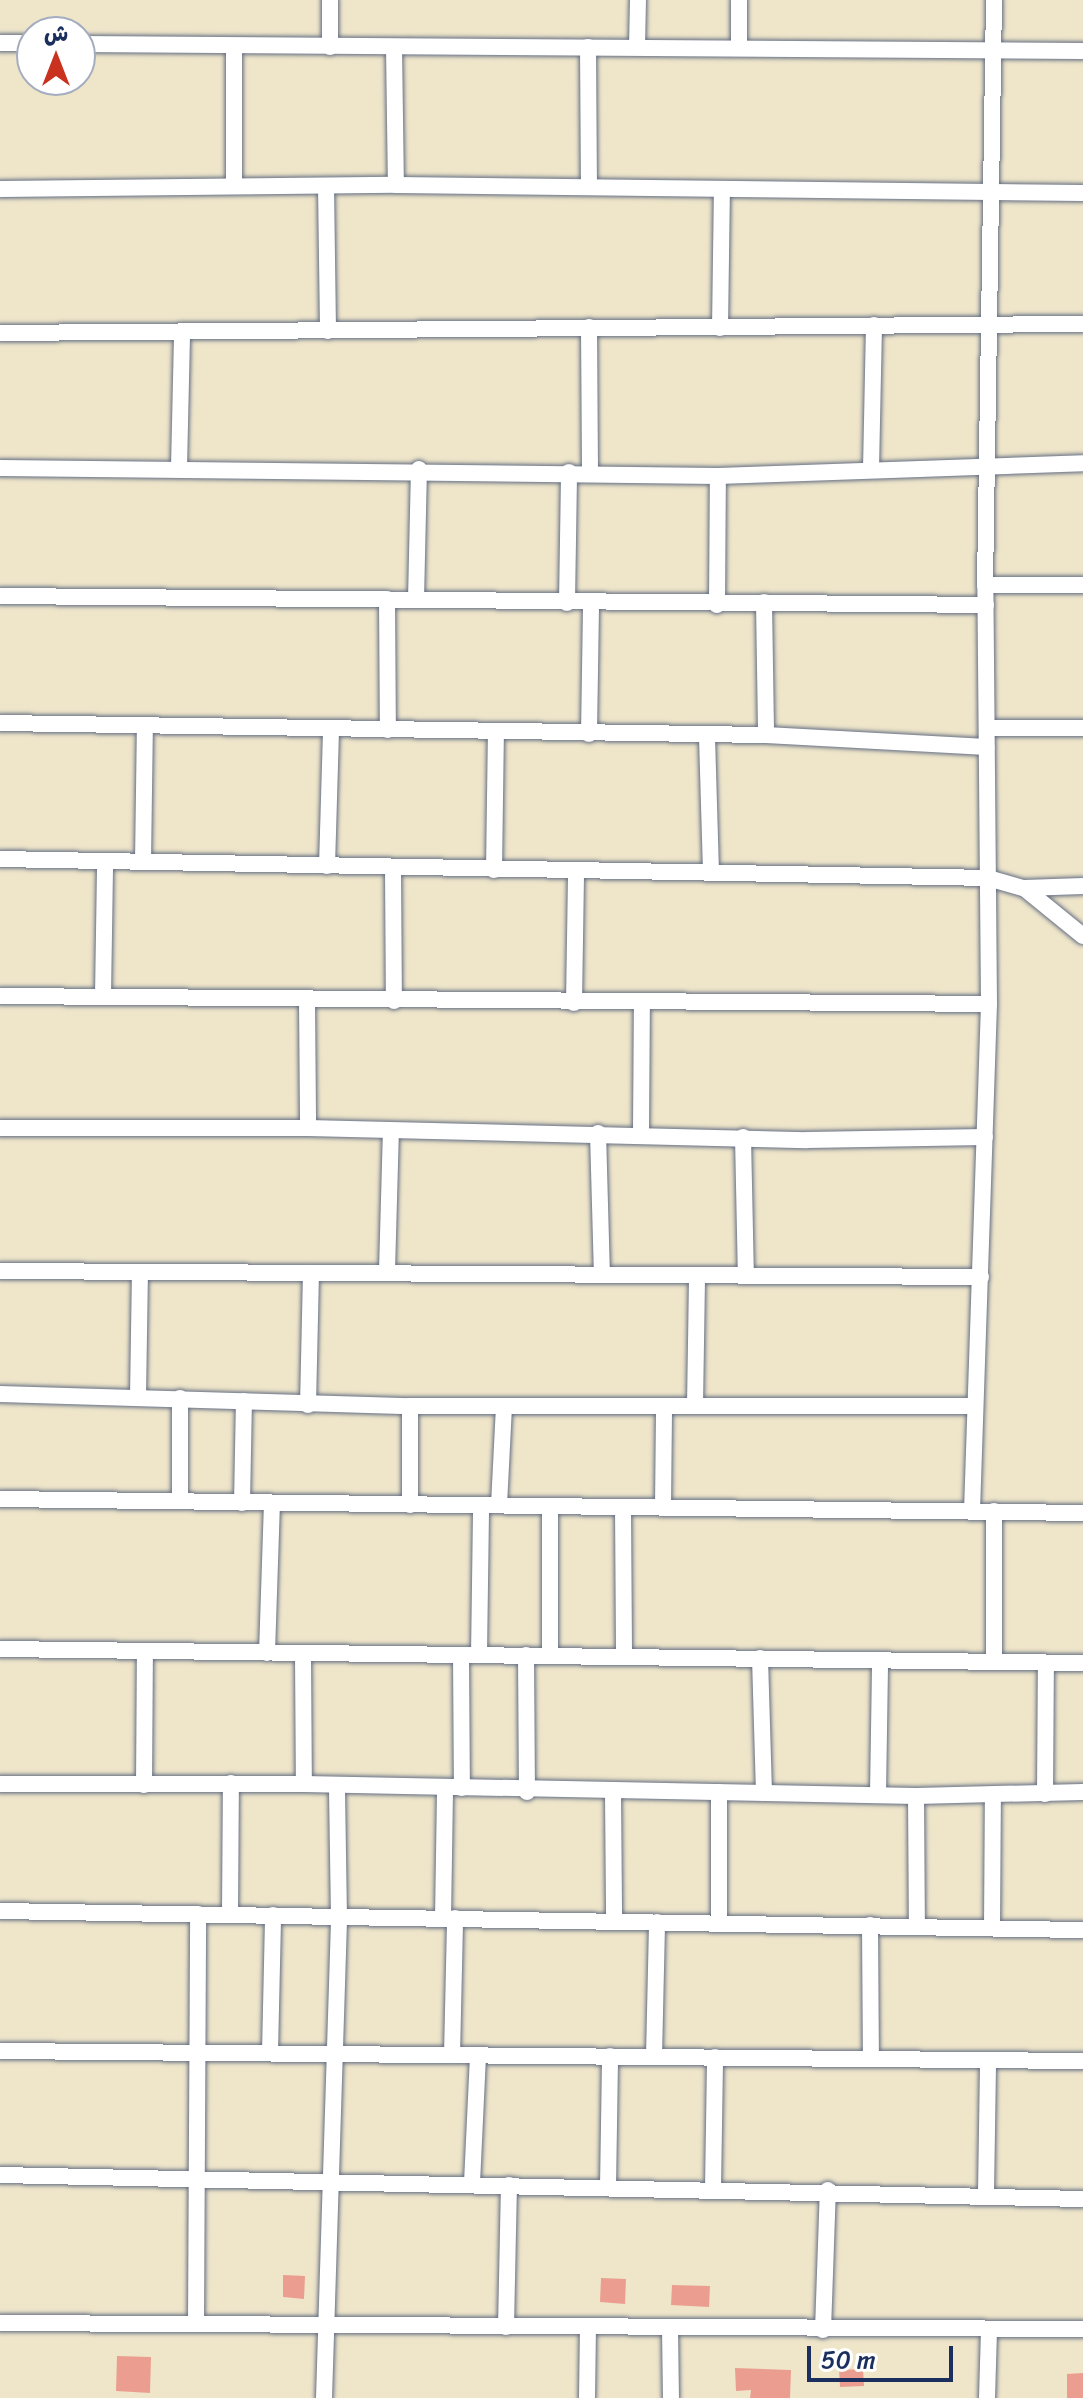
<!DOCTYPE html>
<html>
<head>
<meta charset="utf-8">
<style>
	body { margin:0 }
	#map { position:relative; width:1083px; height:2398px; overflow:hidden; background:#efe6ca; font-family:Sriracha,"Playpen Sans Arabic",sans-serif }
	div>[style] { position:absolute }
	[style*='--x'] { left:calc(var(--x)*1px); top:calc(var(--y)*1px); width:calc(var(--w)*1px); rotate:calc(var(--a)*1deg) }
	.building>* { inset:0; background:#eb9e90 }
	.roads { filter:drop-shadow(0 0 2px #656f84) drop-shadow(0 0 2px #656f84) }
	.street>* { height:16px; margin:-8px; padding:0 8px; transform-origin:8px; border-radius:8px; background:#fff }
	span { translate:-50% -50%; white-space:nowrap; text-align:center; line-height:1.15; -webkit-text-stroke:6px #fff; paint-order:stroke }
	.north { position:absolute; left:16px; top:16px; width:80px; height:80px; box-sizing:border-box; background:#fff; border:2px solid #a4acbf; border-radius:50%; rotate:0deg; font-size:22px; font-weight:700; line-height:32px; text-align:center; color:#1b2f5e }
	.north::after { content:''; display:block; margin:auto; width:28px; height:36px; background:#c8321e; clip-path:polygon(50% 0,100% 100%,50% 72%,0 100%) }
	.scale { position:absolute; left:807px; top:2346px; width:146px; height:36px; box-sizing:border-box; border:4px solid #1b2f5e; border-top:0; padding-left:10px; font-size:24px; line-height:28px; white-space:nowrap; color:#1b2f5e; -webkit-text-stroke:6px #fff; paint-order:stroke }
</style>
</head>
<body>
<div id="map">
	<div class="building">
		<div style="clip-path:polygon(283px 2275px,305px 2276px,304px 2299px,283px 2297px)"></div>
		<div style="clip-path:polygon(601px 2278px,626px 2279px,625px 2304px,600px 2302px)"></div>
		<div style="clip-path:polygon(672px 2285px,710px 2286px,709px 2307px,671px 2305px)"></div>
		<div style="clip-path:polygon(117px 2356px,151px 2357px,150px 2393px,116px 2391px)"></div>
		<div style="clip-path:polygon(735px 2368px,791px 2370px,790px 2398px,750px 2398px,751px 2390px,736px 2391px)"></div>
		<div style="clip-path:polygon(863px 2369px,864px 2386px,840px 2387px,839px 2370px)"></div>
		<div style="clip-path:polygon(1083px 2373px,1083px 2398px,1067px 2398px,1067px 2374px)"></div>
	</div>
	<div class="roads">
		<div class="street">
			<div style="--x:739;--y:0;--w:48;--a:90"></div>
			<div style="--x:0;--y:43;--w:32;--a:0"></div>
			<div style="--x:80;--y:44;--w:1003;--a:0.4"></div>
			<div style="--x:234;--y:46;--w:140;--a:90"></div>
			<div style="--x:330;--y:47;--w:47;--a:-90"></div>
			<div style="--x:394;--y:47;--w:138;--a:89.2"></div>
			<div style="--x:588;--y:47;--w:140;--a:89.6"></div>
			<div style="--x:637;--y:47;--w:47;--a:-88.8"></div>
			<div style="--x:326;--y:186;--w:145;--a:89.2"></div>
			<div style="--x:0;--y:189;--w:396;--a:-0.6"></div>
			<div style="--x:396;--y:185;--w:687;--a:0.67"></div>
			<div style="--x:589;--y:327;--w:145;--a:89.6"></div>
			<div style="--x:720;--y:328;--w:137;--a:-89.2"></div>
			<div style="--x:0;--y:333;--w:1083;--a:-0.48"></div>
			<div style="--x:0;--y:468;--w:718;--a:0.64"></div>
			<div style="--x:718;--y:476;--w:365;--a:-2"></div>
			<div style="--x:179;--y:468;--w:136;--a:-88.7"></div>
			<div style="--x:871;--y:469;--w:144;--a:-88.8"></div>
			<div style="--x:985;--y:585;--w:98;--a:0"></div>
			<div style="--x:0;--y:596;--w:986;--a:0.52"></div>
			<div style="--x:387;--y:599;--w:131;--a:89.6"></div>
			<div style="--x:416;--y:600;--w:131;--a:-88.7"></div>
			<div style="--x:764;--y:602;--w:133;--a:89.1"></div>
			<div style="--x:567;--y:603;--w:131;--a:-89.1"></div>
			<div style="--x:717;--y:605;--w:129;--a:-89.6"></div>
			<div style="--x:0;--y:723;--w:766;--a:0.9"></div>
			<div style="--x:766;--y:735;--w:221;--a:3.1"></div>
			<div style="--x:987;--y:728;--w:96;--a:0"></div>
			<div style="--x:589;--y:734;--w:129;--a:-89.1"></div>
			<div style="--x:707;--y:737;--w:136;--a:88.3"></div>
			<div style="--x:0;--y:859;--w:988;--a:1.1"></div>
			<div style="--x:988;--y:878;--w:37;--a:16"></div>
			<div style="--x:1024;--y:888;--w:59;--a:-1.9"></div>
			<div style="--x:143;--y:862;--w:135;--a:-89.2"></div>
			<div style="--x:327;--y:866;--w:136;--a:-88.3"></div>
			<div style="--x:393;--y:869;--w:132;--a:89.6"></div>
			<div style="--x:494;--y:870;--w:137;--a:-89.2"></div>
			<div style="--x:1024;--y:888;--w:76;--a:39.1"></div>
			<div style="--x:0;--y:996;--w:989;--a:0.46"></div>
			<div style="--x:103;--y:996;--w:133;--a:-89.1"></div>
			<div style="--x:307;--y:1001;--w:127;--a:89.5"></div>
			<div style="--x:574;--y:1003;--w:130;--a:-89.1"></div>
			<div style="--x:0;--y:1128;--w:308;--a:0"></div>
			<div style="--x:308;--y:1128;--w:499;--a:1.4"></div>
			<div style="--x:807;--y:1140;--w:178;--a:-1"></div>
			<div style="--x:598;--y:1133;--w:140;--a:88.4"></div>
			<div style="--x:641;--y:1133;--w:128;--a:-89.6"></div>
			<div style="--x:743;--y:1137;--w:139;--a:88.8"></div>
			<div style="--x:0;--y:1271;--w:981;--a:0.35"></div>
			<div style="--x:387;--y:1271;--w:140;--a:-88.4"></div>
			<div style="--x:0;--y:1394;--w:410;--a:1.7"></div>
			<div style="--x:410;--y:1406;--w:564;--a:0"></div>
			<div style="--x:138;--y:1397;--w:125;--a:-89.1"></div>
			<div style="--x:180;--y:1398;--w:103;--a:90"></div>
			<div style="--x:308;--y:1405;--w:132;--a:-88.7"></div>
			<div style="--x:410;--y:1406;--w:99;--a:90"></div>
			<div style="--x:695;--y:1406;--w:131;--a:-89.1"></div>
			<div style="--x:0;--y:1499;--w:1083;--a:0.74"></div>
			<div style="--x:242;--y:1503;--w:102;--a:-88.9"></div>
			<div style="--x:499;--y:1505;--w:99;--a:-87.1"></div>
			<div style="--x:550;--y:1506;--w:149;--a:90"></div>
			<div style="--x:623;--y:1507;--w:149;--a:89.6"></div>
			<div style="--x:663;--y:1507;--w:101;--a:-89.4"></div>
			<div style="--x:972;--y:1511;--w:507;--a:-88.08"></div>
			<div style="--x:989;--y:1004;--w:419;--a:-90.5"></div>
			<div style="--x:985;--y:585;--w:585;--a:-89.12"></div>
			<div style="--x:994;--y:1511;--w:151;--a:90"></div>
			<div style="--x:0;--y:1649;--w:1083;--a:0.74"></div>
			<div style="--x:267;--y:1653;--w:149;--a:-88.1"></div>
			<div style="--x:303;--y:1655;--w:129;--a:89.6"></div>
			<div style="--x:461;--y:1655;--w:133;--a:89.6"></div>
			<div style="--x:479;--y:1655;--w:150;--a:-89.2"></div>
			<div style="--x:526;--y:1655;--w:137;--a:89.6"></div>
			<div style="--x:760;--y:1658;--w:135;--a:88.3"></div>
			<div style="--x:0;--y:1784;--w:304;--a:0"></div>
			<div style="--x:304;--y:1784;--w:612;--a:1.12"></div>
			<div style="--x:916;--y:1796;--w:167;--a:-1.4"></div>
			<div style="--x:144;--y:1785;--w:134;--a:-89.6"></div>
			<div style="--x:719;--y:1792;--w:129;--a:90"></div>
			<div style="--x:613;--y:1793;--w:127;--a:89.5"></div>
			<div style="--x:878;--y:1794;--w:133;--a:-89.1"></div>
			<div style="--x:1045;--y:1794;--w:131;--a:-89.6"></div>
			<div style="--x:916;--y:1796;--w:130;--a:89.6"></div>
			<div style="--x:0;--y:1911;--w:1083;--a:1.01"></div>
			<div style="--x:230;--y:1915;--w:132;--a:-89.6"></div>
			<div style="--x:443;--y:1919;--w:132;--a:-89.1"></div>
			<div style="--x:870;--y:1925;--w:134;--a:89.6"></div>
			<div style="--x:992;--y:1926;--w:131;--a:-89.6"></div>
			<div style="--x:0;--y:2051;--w:1083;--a:0.53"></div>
			<div style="--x:270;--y:2052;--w:137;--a:-88.7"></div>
			<div style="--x:452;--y:2055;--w:137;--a:-88.7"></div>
			<div style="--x:654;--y:2057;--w:135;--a:-88.7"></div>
			<div style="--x:0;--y:2175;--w:1083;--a:1.27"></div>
			<div style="--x:472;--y:2183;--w:128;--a:-87.3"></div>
			<div style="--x:608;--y:2188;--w:132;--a:-89.1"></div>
			<div style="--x:713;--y:2189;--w:132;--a:-89.1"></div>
			<div style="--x:986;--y:2193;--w:130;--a:-89.1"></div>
			<div style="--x:196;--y:2322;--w:408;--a:-89.7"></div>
			<div style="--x:0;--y:2323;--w:1083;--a:0.32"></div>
			<div style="--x:506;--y:2327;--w:142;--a:-88.8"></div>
			<div style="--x:670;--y:2328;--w:70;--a:89.2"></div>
			<div style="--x:823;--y:2330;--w:140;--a:-88"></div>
			<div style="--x:324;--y:2398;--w:481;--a:-88.2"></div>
			<div style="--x:339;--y:1917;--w:131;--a:-90.9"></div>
			<div style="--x:587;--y:2398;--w:70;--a:-89.2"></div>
			<div style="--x:987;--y:2398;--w:69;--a:-88.3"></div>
		</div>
	</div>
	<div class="north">ش</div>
	<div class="scale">50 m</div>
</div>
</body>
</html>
